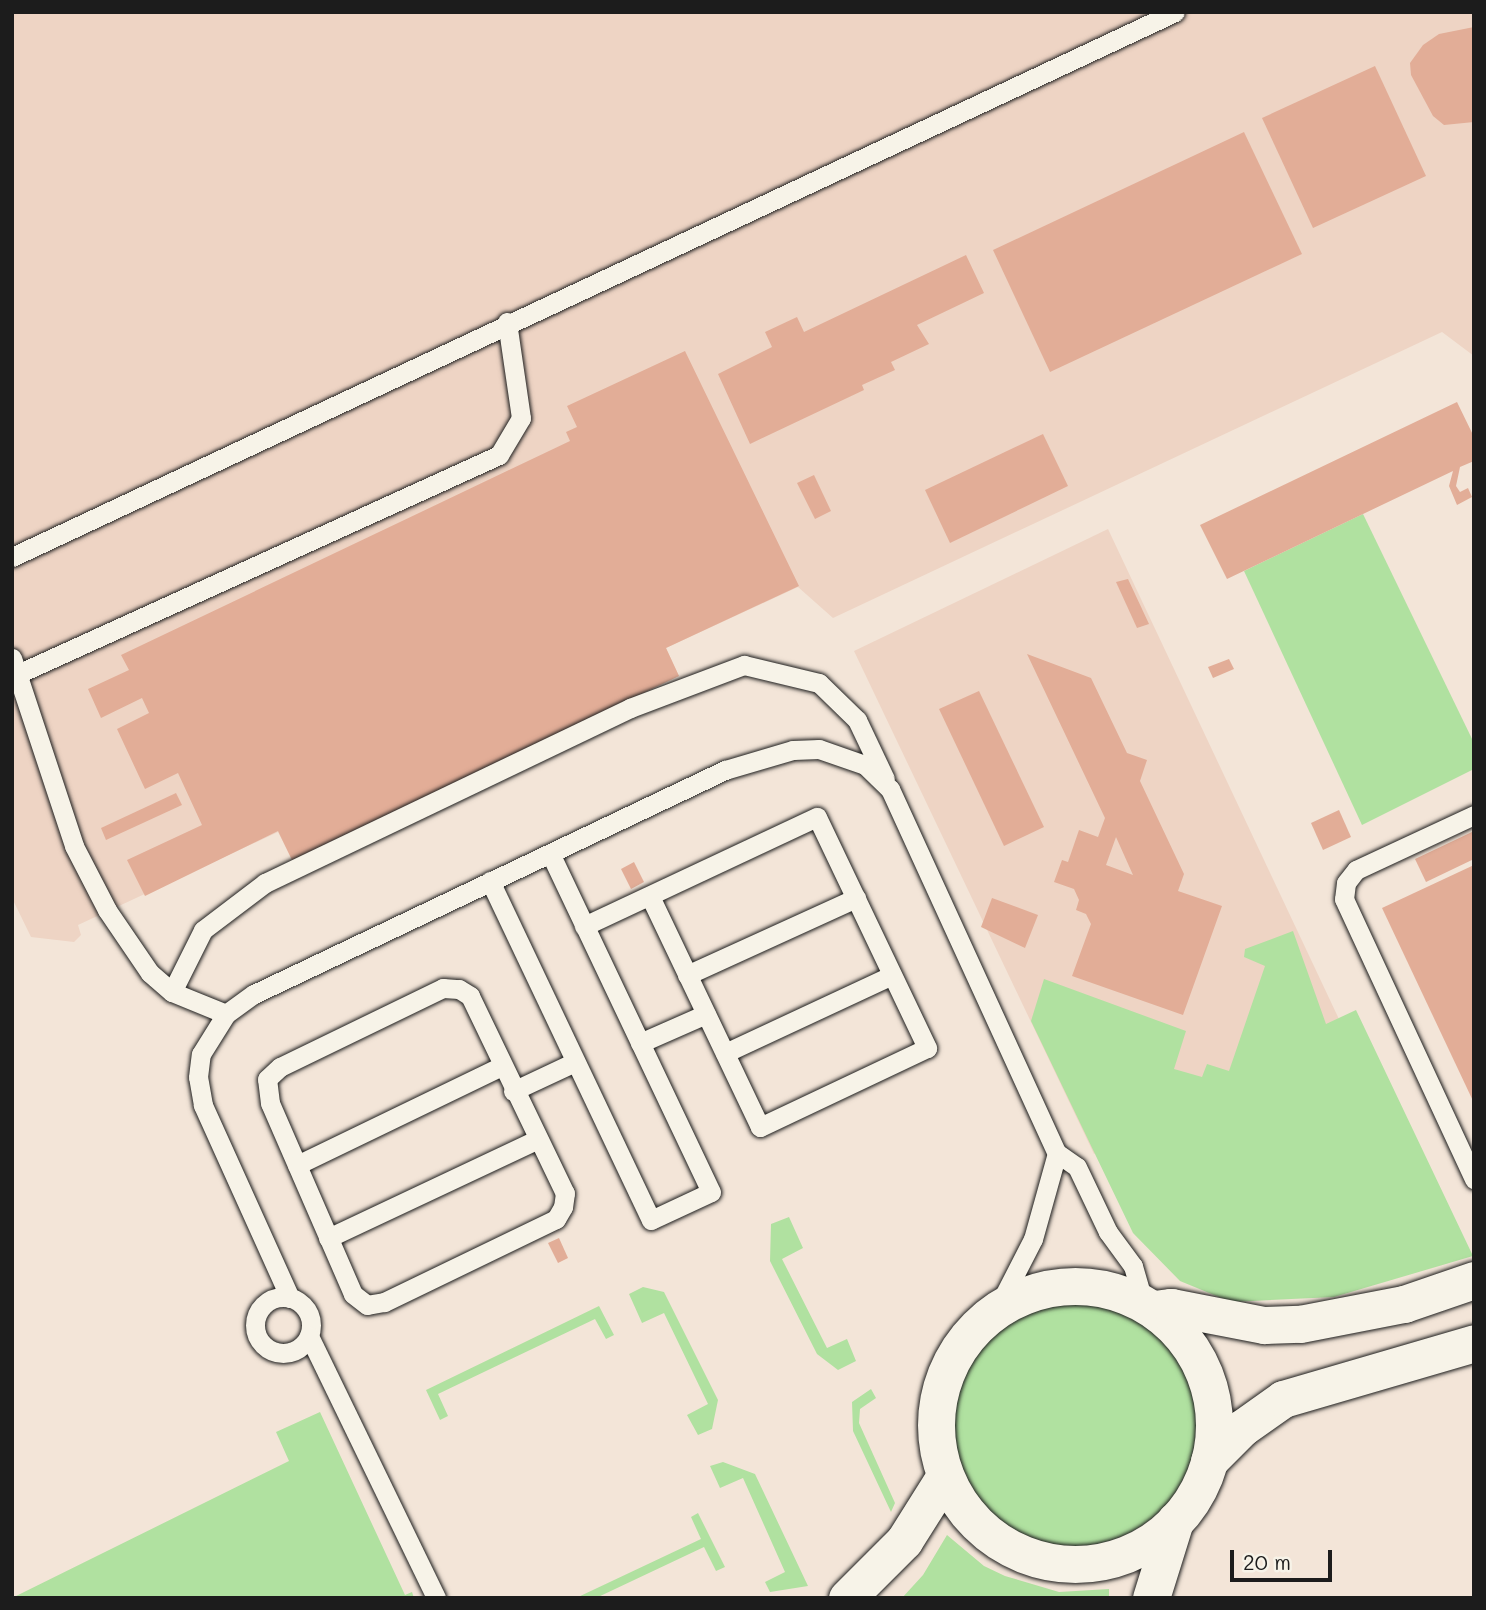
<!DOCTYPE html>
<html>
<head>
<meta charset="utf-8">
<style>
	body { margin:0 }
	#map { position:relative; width:1486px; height:1610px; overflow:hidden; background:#f3e5d8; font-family:Mali,sans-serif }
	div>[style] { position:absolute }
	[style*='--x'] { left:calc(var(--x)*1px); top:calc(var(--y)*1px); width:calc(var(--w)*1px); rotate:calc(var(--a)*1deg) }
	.built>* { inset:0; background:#eed4c4 }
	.green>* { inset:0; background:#b0e1a0 }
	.round { border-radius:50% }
	.building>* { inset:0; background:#e2ad97 }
	.roads { filter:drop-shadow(0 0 2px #1c1c1c) drop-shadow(0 0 2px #1c1c1c) }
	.service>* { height:19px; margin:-9.5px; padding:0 9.5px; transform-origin:9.5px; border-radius:9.5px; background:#f7f3e8 }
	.service>.ring { margin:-9.5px; padding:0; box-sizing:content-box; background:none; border:19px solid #f7f3e8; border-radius:50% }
	.minor>* { height:37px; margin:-18.5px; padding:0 18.5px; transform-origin:18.5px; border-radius:18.5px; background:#f7f3e8 }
	.minor>.ring { margin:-18.5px; padding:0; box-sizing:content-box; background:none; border:37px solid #f7f3e8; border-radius:50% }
	span { translate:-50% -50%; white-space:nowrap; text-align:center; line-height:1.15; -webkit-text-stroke:7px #f7f3e8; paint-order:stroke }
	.frame { position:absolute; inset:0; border:14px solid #1c1c1c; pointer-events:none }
	.scale { position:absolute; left:1230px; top:1550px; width:102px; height:32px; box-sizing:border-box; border:4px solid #1c1c1c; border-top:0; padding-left:9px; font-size:21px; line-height:24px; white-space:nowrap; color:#1c1c1c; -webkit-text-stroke:5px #f7f3e8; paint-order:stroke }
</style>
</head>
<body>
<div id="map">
	<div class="built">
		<div style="clip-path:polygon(12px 12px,1474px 12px,1474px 356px,1442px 332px,833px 618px,798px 587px,666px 648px,679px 676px,292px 860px,278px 832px,78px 925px,81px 935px,74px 942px,31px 937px,12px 898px)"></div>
		<div style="clip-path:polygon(1108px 529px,1346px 1034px,1094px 1154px,854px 651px)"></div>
	</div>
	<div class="green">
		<div style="clip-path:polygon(1363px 514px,1474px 743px,1474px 769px,1362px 825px,1244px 571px)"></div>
		<div style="clip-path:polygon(1293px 931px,1326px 1024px,1356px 1010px,1473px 1256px,1334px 1297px,1231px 1302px,1180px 1281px,1133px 1233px,1031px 1021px,1044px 979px,1186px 1031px,1174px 1069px,1202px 1077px,1207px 1064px,1229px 1071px,1265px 966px,1244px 957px,1245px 949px)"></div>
		<div style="clip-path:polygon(789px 1217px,803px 1248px,782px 1259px,827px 1348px,847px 1339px,856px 1361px,838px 1370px,817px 1354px,770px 1261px,771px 1224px)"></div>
		<div style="clip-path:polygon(643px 1287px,664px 1292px,718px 1400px,712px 1429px,698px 1435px,687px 1415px,708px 1404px,664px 1313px,642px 1323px,629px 1294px)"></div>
		<div class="round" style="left:954px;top:1304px;width:242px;height:242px"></div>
		<div style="clip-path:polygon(599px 1306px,614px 1335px,606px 1339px,595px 1319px,438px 1394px,448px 1416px,440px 1420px,426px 1390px)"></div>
		<div style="clip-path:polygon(871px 1389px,876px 1398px,860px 1409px,859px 1423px,895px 1503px,891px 1512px,853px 1431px,852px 1402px)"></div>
		<div style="clip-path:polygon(320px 1412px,405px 1595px,412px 1592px,414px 1598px,12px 1598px,289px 1461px,276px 1432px)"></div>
		<div style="clip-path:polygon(723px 1462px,755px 1474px,808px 1586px,770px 1592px,765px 1582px,785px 1572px,743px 1478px,720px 1488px,710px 1466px)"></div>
		<div style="clip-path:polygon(698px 1513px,725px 1567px,716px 1571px,704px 1547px,596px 1598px,576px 1598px,701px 1539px,691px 1517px)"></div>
		<div style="clip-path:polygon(947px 1535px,984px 1566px,1005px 1576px,1059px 1592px,1109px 1589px,1109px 1598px,902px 1598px,923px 1575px)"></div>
	</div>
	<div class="building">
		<div style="clip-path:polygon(1474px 27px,1474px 122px,1444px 125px,1433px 116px,1411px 75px,1410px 63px,1423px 45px,1439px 34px)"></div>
		<div style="clip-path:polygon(1375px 66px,1426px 176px,1313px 228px,1262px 118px)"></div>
		<div style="clip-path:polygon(1244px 132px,1302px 254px,1050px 372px,993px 250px)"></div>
		<div style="clip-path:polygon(966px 255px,984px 293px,917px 325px,929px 344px,891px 362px,895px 370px,862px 385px,864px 390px,750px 444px,718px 374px,772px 347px,765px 332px,797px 317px,804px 332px)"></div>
		<div style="clip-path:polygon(685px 351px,799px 586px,666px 648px,679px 676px,292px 860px,278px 831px,145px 896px,127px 860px,202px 825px,178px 773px,145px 789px,117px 729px,149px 713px,142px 698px,101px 718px,88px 689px,129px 670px,121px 655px,570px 441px,566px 432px,577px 427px,567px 406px)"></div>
		<div style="clip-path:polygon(1457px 402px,1474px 437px,1474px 461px,1460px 467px,1456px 486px,1460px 492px,1468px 488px,1472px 497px,1457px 505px,1449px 486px,1453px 471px,1227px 579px,1200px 525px)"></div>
		<div style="clip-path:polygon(1043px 434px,1068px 486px,950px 543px,925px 490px)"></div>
		<div style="clip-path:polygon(814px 475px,831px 511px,815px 519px,797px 483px)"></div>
		<div style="clip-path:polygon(1128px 579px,1149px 624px,1137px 628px,1116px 582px)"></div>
		<div style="clip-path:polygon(evenodd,1027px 654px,1091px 678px,1127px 753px,1147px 760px,1140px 781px,1184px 874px,1178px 891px,1222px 906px,1183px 1015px,1072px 976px,1091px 924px,1086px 914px,1076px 910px,1079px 900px,1074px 889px,1054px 882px,1062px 860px,1068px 862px,1079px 830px,1098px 837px,1105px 818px,1027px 654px,1116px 837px,1133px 875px,1106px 865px,1116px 837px)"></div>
		<div style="clip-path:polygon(1229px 659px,1234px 669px,1213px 678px,1208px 667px)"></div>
		<div style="clip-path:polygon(979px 691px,1044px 827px,1004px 846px,939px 709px)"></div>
		<div style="clip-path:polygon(176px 793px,182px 805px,106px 840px,101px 828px)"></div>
		<div style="clip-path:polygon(1339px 810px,1351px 837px,1323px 850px,1311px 823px)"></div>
		<div style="clip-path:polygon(1474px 831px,1474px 859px,1426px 882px,1415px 859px)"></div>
		<div style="clip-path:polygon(634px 862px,644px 882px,631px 889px,621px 869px)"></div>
		<div style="clip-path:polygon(1474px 865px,1474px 1103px,1382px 908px)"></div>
		<div style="clip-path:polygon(992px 898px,1038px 915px,1025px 948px,981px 927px)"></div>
		<div style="clip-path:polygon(559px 1238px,568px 1258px,558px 1263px,548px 1243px)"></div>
	</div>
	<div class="roads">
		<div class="service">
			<div style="--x:12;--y:557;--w:1284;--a:-25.11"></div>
			<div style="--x:12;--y:658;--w:198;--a:71.7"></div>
			<div style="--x:74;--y:846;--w:72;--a:62.7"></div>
			<div style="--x:107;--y:910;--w:76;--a:55.7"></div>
			<div style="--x:150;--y:973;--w:29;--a:41"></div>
			<div style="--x:172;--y:992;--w:58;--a:22.2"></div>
			<div style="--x:20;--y:673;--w:526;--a:-24.47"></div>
			<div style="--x:499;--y:455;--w:43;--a:-59.3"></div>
			<div style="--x:521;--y:418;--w:97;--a:-98.3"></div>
			<div style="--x:1474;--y:815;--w:130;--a:155"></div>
			<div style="--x:1356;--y:870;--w:16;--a:128"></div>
			<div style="--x:1346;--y:883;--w:16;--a:97"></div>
			<div style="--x:1344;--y:899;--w:309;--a:65.1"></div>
			<div style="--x:490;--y:881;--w:375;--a:64.6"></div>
			<div style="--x:651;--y:1220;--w:66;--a:-25"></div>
			<div style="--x:711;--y:1192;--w:375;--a:-115.4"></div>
			<div style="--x:584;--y:926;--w:257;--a:-25.1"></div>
			<div style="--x:817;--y:817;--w:256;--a:64.5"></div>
			<div style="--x:927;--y:1048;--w:185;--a:154.7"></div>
			<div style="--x:760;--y:1127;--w:256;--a:-115.5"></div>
			<div style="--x:687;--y:975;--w:186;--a:-24.5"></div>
			<div style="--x:443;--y:988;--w:16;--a:4"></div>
			<div style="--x:459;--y:989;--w:13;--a:32"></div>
			<div style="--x:470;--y:996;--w:219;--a:64.3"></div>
			<div style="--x:565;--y:1193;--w:14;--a:98"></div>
			<div style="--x:563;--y:1207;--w:14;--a:120"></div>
			<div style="--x:556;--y:1219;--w:191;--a:154.2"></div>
			<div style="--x:384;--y:1302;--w:17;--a:170"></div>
			<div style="--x:367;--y:1305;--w:18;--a:-142"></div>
			<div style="--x:353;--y:1294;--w:208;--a:-113.5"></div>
			<div style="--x:270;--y:1103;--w:24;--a:-97"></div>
			<div style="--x:267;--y:1079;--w:18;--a:-43"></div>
			<div style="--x:280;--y:1067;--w:181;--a:-25.9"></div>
			<div style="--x:172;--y:992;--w:69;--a:-63.4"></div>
			<div style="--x:203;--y:930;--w:78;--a:-37.2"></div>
			<div style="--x:265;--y:883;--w:405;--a:-25.6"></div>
			<div style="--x:630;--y:708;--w:122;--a:-20.7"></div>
			<div style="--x:744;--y:665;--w:77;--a:13.5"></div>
			<div style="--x:819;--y:683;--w:53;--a:44.2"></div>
			<div style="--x:857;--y:720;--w:65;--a:64.6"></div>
			<div style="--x:640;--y:1043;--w:72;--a:-23.7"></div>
			<div style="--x:725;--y:1053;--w:184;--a:-25"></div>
			<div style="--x:513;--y:1091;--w:68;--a:-25.1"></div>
			<div style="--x:297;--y:1165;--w:228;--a:-25.8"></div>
			<div style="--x:328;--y:1238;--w:232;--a:-25.2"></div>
			<div class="ring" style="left:255px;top:1297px;width:37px;height:37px"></div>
			<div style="--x:290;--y:1298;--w:212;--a:-114.3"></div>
			<div style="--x:203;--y:1105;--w:28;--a:-100"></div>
			<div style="--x:198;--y:1077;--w:23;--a:-83"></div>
			<div style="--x:201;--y:1054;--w:47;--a:-58"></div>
			<div style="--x:226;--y:1014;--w:34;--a:-36"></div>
			<div style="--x:254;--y:994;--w:522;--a:-25.44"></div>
			<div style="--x:725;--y:770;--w:71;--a:-16.4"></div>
			<div style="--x:793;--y:750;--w:26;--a:-2"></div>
			<div style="--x:819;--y:749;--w:49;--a:19.2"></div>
			<div style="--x:865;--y:765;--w:35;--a:44"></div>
			<div style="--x:890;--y:789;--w:400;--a:65.4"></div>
			<div style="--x:1057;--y:1153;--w:24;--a:35"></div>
			<div style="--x:1077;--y:1167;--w:72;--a:64.5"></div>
			<div style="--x:1108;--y:1232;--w:42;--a:53.7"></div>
			<div style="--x:1133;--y:1266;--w:40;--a:74"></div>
			<div style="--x:996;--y:1311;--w:81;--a:-62.8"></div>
			<div style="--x:1033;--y:1239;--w:89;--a:-74.4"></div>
			<div style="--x:309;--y:1336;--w:291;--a:64.1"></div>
		</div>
		<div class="minor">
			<div class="ring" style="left:936px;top:1286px;width:241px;height:241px"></div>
			<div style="--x:1154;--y:1309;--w:17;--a:-7"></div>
			<div style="--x:1171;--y:1307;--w:95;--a:11"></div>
			<div style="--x:1264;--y:1325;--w:36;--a:-2"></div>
			<div style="--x:1300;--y:1324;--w:106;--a:-10.9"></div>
			<div style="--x:1404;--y:1304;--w:74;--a:-18.9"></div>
			<div style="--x:1209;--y:1461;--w:47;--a:-45"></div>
			<div style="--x:1242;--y:1428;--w:50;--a:-35.3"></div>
			<div style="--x:1283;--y:1399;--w:199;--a:-16.3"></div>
			<div style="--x:847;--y:1598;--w:81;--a:-45"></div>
			<div style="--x:904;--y:1541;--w:77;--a:-57.8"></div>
			<div style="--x:1151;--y:1598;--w:81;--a:-72.7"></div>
		</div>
	</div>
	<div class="frame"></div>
	<div class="scale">20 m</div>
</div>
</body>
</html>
